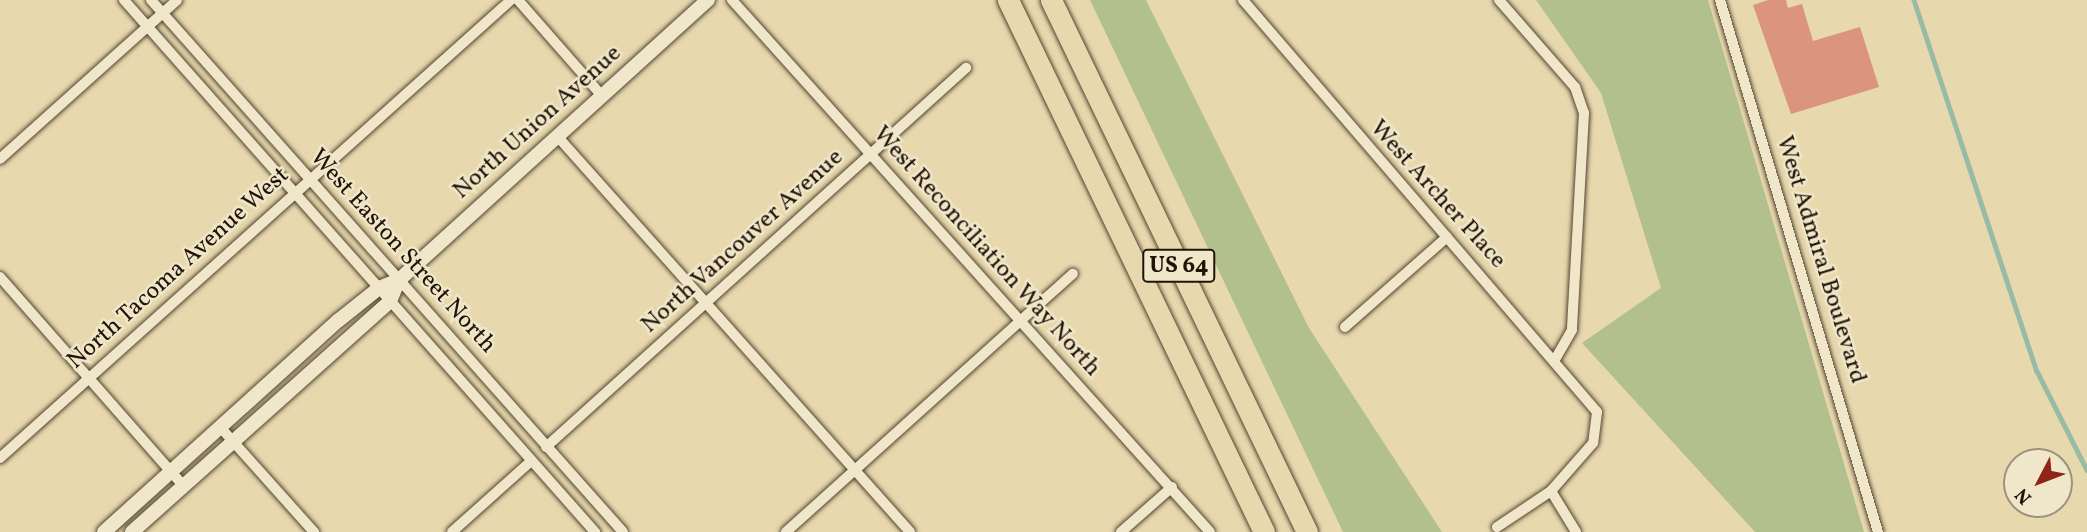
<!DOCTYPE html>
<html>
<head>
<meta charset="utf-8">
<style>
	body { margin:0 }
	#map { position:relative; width:2087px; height:532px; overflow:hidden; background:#e8d8ae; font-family:Vollkorn,serif }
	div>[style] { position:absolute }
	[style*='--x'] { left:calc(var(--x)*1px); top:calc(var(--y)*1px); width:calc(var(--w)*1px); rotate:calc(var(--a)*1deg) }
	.green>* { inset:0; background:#b2c08e }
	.stream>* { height:4.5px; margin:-2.25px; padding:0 2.25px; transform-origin:2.25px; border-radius:2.25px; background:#98bba5 }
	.building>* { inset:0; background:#db947e }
	.roads { filter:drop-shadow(0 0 2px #524531) drop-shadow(0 0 2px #524531) }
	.minor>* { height:10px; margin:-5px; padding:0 5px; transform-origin:5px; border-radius:5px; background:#f0e6ca }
	.tertiary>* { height:14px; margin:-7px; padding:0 7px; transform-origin:7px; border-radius:7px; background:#f0e6ca }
	.motorway>* { height:21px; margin:-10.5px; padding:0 10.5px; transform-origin:10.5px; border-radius:10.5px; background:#e8d8ae }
	span { translate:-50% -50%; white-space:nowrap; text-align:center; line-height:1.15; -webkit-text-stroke:5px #f0e6ca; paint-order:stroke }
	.shield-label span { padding:2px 5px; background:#f0e6ca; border:2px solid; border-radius:5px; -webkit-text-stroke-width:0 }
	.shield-label { font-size:23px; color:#201407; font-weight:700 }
	.street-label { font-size:24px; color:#201407 }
	.north { position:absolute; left:2003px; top:448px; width:70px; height:70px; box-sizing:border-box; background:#f0e6ca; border:2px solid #9d927c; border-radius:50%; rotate:228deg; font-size:19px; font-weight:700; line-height:28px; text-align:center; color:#201407 }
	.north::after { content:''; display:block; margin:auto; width:24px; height:32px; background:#8f2418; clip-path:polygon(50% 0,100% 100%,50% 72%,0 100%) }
</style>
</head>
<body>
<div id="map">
	<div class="green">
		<div style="clip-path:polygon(1090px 0,1146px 0,1309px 328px,1442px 532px,1343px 532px)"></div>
		<div style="clip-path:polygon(1536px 0,1708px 0,1864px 532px,1755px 532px,1582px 343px,1661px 288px,1601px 93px)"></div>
	</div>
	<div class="stream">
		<div style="--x:1914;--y:0;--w:391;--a:71.7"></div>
		<div style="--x:2037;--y:371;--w:111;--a:63.2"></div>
	</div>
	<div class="building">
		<div style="clip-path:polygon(1768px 0,1786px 0,1788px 8px,1802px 4px,1813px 41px,1860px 27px,1879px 87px,1791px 114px,1753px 5px)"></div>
	</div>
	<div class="roads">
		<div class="minor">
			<div style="--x:124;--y:0;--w:711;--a:48.48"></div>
			<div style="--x:151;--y:0;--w:711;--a:48.42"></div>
			<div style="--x:518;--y:0;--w:128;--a:48.8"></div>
			<div style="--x:732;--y:0;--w:715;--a:48.06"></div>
			<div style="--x:1243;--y:0;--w:543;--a:49.33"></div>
			<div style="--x:1597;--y:412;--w:31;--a:97"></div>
			<div style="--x:1593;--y:443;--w:64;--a:131.2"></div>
			<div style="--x:1551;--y:491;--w:65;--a:146.3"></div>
			<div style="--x:1499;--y:0;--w:116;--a:48.9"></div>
			<div style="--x:1575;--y:87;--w:28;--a:71"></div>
			<div style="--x:1584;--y:113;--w:217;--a:93.2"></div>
			<div style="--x:1572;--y:330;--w:34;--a:120"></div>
			<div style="--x:1720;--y:0;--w:555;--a:73.46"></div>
			<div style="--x:558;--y:137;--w:529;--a:48.29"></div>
			<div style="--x:0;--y:159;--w:238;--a:-41.9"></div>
			<div style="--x:0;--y:277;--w:277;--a:48.7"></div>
			<div style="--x:1345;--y:327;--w:136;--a:-41.4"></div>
			<div style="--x:221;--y:428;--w:140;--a:48.2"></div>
			<div style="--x:546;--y:447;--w:566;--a:-42.06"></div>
			<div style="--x:0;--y:458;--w:686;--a:-41.87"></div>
			<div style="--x:1551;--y:491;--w:48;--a:58.6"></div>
			<div style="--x:452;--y:532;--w:106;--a:-41.9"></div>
			<div style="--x:786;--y:532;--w:386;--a:-42"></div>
			<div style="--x:1121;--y:532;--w:68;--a:-41.4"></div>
		</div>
		<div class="tertiary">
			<div style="--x:104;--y:532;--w:316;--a:-42.1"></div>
			<div style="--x:339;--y:320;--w:51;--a:-38.7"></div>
			<div style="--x:379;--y:288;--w:22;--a:-22"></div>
			<div style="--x:399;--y:280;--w:417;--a:-42.2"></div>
			<div style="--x:132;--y:532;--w:346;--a:-41.8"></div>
			<div style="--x:390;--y:301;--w:23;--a:-67"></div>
		</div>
		<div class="motorway">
			<div style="--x:1008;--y:0;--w:590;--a:64.3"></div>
			<div style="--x:1051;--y:0;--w:590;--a:64.3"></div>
		</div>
	</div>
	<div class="shield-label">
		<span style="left:1179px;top:266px">US 64</span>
	</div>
	<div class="street-label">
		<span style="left:538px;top:123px;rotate:-42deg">North Union Avenue</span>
		<span style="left:1437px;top:195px;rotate:48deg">West Archer Place</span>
		<span style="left:743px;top:242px;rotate:-42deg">North Vancouver Avenue</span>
		<span style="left:402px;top:252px;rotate:48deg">West Easton Street North</span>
		<span style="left:986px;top:252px;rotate:48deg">West Reconciliation Way North</span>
		<span style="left:1820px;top:260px;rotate:73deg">West Admiral Boulevard</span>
		<span style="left:179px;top:269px;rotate:-42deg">North Tacoma Avenue West</span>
	</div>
	<div class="north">N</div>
</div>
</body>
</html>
